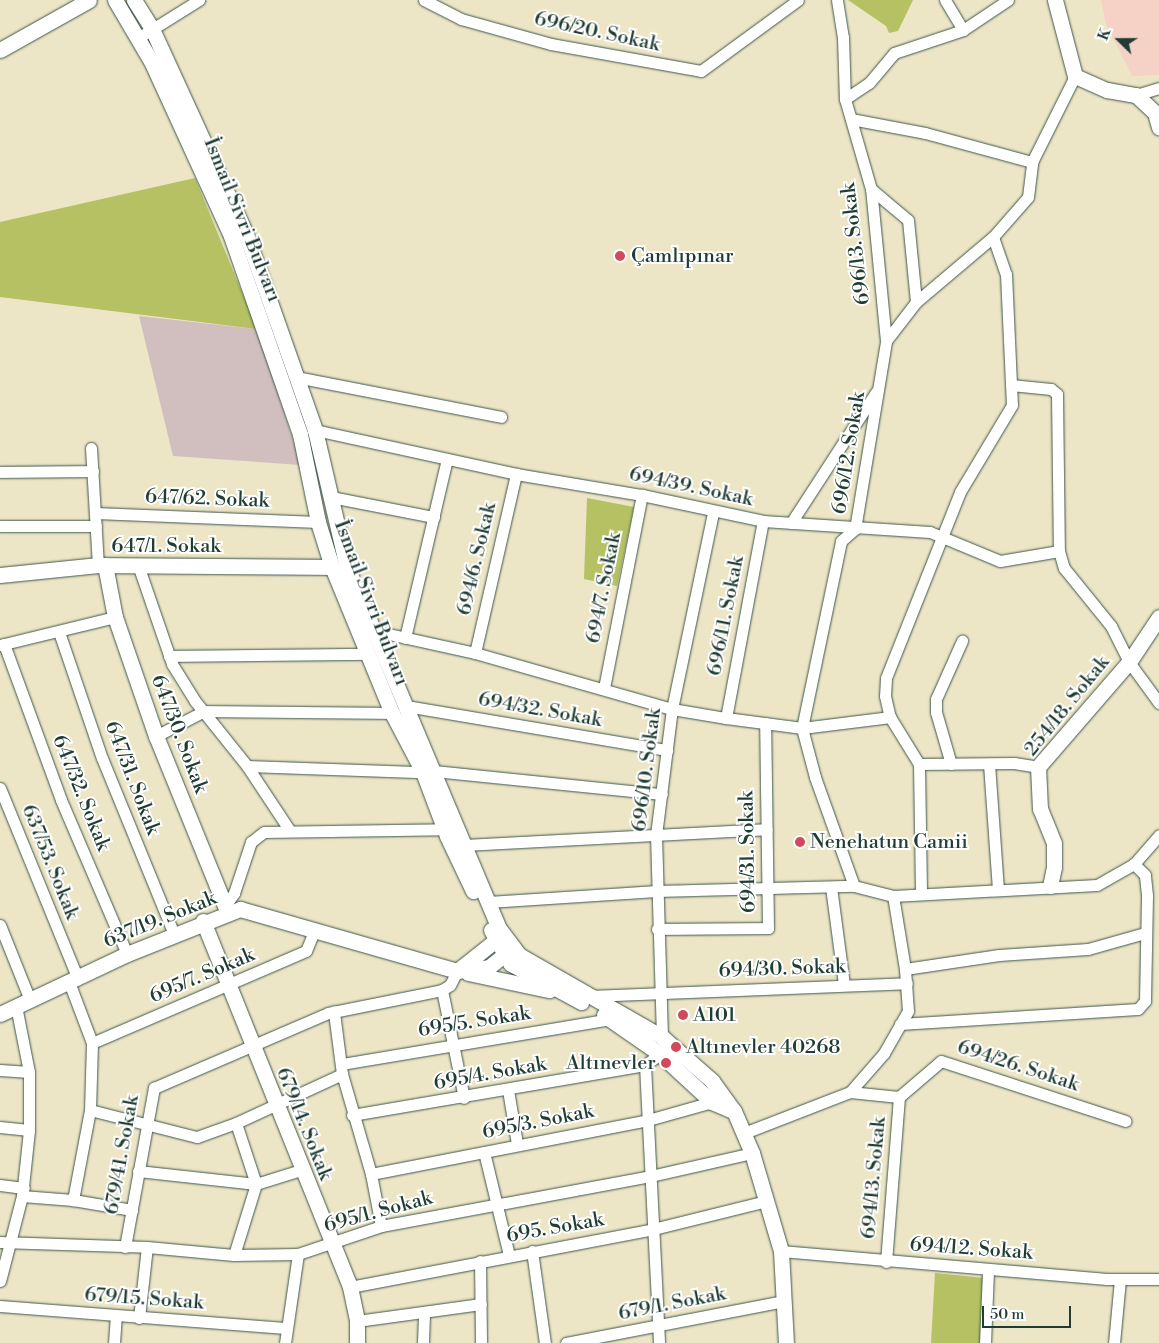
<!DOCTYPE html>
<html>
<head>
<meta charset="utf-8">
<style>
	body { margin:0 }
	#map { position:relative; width:1159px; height:1343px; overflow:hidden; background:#ece5c6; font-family:"Libre Bodoni",serif }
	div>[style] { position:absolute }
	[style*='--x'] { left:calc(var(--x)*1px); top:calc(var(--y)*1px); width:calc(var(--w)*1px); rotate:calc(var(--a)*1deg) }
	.built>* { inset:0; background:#f6d1c5 }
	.industrial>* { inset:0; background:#d1bfbf }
	.green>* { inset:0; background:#b5c163 }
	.roads { filter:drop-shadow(0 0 1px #3e564a) drop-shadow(0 0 1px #3e564a) }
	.street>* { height:11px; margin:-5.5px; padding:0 5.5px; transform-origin:5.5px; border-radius:5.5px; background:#fff }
	.secondary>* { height:15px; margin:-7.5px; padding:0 7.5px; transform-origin:7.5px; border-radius:7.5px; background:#fff }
	.dots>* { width:14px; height:14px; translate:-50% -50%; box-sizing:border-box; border:2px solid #fff; border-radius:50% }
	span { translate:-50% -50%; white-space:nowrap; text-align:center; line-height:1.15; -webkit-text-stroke:4px #fff; paint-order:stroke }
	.street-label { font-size:20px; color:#1f3d34 }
	.poi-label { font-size:20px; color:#1f3d34 }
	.left { translate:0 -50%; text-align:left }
	.right { translate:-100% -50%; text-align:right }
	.north { position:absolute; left:1094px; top:15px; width:50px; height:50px; -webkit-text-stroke:4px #fff; paint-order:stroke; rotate:292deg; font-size:14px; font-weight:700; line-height:20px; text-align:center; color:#1f3d34 }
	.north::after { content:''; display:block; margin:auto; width:18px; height:22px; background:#1f3d34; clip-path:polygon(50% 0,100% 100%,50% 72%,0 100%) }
	.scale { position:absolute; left:982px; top:1306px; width:89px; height:22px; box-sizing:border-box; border:2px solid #1f3d34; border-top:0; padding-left:6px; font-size:15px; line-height:18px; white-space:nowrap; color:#1f3d34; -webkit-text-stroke:4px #fff; paint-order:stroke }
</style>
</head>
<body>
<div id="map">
	<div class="built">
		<div style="clip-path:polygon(1101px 0,1159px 0,1159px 75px,1132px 76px,1106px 24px)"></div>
	</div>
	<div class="industrial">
		<div style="clip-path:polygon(139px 316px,257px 329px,301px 465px,173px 456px)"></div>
	</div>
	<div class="green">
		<div style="clip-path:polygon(848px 0,913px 0,898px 31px,889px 33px,886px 26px)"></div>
		<div style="clip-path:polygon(195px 178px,257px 329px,0 297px,0 222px)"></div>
		<div style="clip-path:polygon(587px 498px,634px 507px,617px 586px,584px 579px)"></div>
		<div style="clip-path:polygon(935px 1273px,984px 1278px,981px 1343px,931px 1343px)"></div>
	</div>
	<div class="roads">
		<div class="street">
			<div style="--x:424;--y:0;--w:42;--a:27.2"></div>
			<div style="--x:461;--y:19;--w:93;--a:15.5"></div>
			<div style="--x:551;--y:44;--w:152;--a:10.2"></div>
			<div style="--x:701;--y:71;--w:120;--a:-36.2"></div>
			<div style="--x:837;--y:0;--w:37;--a:81"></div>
			<div style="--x:843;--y:37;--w:62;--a:88.2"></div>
			<div style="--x:945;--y:0;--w:35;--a:59"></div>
			<div style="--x:138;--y:38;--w:72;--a:-31.9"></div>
			<div style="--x:1136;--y:95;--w:24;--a:-17"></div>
			<div style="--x:851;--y:119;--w:75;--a:10.7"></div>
			<div style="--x:925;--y:133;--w:111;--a:15.2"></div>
			<div style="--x:871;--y:189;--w:48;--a:40"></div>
			<div style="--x:908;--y:220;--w:82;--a:84.4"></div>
			<div style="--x:993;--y:237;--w:39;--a:71"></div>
			<div style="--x:1006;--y:274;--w:131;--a:87.4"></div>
			<div style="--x:1012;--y:405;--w:101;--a:120.9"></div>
			<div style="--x:960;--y:492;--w:200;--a:111.7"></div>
			<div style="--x:886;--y:678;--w:18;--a:93"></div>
			<div style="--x:885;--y:696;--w:22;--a:77"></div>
			<div style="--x:890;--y:717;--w:55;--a:58.3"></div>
			<div style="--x:919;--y:764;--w:95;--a:-0.6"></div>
			<div style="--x:1014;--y:763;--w:24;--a:9"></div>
			<div style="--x:886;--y:341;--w:153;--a:-95.6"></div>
			<div style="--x:871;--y:189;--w:94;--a:-106.1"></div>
			<div style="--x:845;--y:99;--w:29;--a:-34"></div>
			<div style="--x:869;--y:83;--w:39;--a:-50"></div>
			<div style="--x:894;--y:53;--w:73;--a:-18.4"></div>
			<div style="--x:963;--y:30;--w:54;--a:-33.7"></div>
			<div style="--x:296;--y:377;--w:209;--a:11"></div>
			<div style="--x:1011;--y:385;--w:40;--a:5.7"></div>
			<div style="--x:1051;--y:389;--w:8;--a:40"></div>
			<div style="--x:1057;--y:394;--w:157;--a:89.3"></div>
			<div style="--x:1059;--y:551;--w:18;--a:74"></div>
			<div style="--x:1064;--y:568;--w:75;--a:51"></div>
			<div style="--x:1111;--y:626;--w:40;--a:63.4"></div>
			<div style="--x:1129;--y:662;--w:51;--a:53.8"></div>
			<div style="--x:315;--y:430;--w:206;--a:12.3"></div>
			<div style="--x:516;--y:474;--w:128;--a:9.5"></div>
			<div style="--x:642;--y:495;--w:124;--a:12.1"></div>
			<div style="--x:763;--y:521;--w:167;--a:3.8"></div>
			<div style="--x:930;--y:532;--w:76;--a:22.5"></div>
			<div style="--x:1000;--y:561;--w:60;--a:-9.6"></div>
			<div style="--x:91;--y:448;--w:117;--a:86.6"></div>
			<div style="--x:0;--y:472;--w:93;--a:-0.6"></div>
			<div style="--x:331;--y:497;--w:105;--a:11"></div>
			<div style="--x:95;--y:513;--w:223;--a:2.3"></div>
			<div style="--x:791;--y:523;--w:156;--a:-57"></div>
			<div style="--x:0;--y:526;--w:96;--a:0"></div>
			<div style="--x:138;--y:565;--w:105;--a:71"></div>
			<div style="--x:172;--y:664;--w:44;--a:58.1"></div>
			<div style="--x:195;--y:701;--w:83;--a:51.3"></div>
			<div style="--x:247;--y:766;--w:78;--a:56.5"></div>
			<div style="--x:375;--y:631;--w:102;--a:12.4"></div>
			<div style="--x:475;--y:653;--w:205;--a:15.9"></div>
			<div style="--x:672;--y:709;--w:55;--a:9.5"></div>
			<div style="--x:726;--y:718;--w:77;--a:7.5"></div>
			<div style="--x:802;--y:728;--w:89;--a:-7.1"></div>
			<div style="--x:59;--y:632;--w:133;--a:71.2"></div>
			<div style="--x:102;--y:758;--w:193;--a:67.8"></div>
			<div style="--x:405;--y:638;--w:184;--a:-76.8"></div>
			<div style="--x:4;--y:644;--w:166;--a:69.9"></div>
			<div style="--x:61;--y:800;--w:168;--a:66.8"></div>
			<div style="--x:0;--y:645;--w:118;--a:-13.7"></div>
			<div style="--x:475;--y:653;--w:184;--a:-77.1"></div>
			<div style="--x:169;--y:656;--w:199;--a:-0.6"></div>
			<div style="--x:604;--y:688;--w:197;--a:-78.9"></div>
			<div style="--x:406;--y:706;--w:265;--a:9.6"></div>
			<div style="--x:726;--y:718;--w:200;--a:-79.4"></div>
			<div style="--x:156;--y:736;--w:54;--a:-27.5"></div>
			<div style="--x:204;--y:711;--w:188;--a:0.6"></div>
			<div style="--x:919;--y:764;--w:130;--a:89.1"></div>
			<div style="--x:951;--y:764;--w:54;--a:-106.1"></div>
			<div style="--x:936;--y:712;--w:13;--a:-90"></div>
			<div style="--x:936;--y:699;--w:64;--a:-65.9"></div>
			<div style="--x:989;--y:764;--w:126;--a:85.9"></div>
			<div style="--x:247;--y:766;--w:176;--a:2"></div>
			<div style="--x:434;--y:771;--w:229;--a:5.8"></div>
			<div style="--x:0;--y:788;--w:204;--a:67.8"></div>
			<div style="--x:464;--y:845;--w:303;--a:-3"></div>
			<div style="--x:854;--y:886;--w:116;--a:-109.7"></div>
			<div style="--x:815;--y:777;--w:51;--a:-104.9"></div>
			<div style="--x:802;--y:728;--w:191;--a:-78.2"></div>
			<div style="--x:841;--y:541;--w:18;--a:-41"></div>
			<div style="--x:855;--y:529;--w:191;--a:-80.6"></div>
			<div style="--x:886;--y:341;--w:49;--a:-52.4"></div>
			<div style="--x:916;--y:302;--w:101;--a:-40.2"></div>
			<div style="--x:993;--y:237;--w:53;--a:-48.8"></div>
			<div style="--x:1028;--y:197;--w:35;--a:-83"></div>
			<div style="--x:1032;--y:162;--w:96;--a:-63.4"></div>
			<div style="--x:831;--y:887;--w:99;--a:82.4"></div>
			<div style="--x:488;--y:902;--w:169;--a:-3.7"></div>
			<div style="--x:657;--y:891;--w:197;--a:-1.5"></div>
			<div style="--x:854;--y:886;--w:40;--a:14.4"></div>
			<div style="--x:893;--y:896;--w:204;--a:-3.1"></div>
			<div style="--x:1097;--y:885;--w:43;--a:-29.6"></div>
			<div style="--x:1134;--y:864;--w:38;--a:-49"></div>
			<div style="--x:225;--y:906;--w:16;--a:-55"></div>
			<div style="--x:234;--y:893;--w:54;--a:-71.6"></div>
			<div style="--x:251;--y:842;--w:16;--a:-38"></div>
			<div style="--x:264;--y:832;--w:181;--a:-0.9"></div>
			<div style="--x:0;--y:925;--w:81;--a:68.2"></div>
			<div style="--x:657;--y:929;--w:111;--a:-0.5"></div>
			<div style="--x:768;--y:928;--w:205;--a:-90.8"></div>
			<div style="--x:905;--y:969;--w:95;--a:-8.5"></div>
			<div style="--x:999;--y:955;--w:89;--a:-3.9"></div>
			<div style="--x:1088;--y:949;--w:59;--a:-15.7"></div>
			<div style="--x:69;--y:982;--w:65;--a:69.3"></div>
			<div style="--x:92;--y:1043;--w:67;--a:91.7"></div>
			<div style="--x:90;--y:1110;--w:92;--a:100.7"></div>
			<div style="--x:442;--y:990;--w:110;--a:78.5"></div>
			<div style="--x:589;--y:996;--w:318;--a:-2.3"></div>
			<div style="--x:900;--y:1024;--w:238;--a:-3.6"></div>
			<div style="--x:1138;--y:1009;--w:11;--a:-49"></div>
			<div style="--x:1145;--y:1001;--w:106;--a:-88.9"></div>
			<div style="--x:1147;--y:895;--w:20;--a:-96"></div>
			<div style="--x:1145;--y:875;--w:16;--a:-135"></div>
			<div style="--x:662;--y:1037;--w:202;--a:-91.7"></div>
			<div style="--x:656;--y:835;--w:127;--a:-82.8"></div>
			<div style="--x:672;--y:709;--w:201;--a:-78.2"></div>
			<div style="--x:92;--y:1043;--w:233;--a:-23.3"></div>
			<div style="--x:306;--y:951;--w:22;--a:-68"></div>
			<div style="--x:342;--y:1064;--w:273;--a:-9.5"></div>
			<div style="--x:645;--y:1065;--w:278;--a:87.1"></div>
			<div style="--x:0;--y:1070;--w:29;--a:4"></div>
			<div style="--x:342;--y:1074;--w:104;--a:73.8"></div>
			<div style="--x:371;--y:1174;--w:53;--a:79.1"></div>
			<div style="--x:508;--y:1090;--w:55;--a:80.5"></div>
			<div style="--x:850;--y:1092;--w:49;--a:5.8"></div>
			<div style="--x:899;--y:1097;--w:55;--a:-40.6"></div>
			<div style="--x:941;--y:1061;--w:194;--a:18"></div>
			<div style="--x:90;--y:1110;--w:110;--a:14.2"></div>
			<div style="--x:197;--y:1137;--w:41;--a:-19.7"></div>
			<div style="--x:236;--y:1123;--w:117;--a:-24.8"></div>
			<div style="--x:342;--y:1074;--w:63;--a:-97.4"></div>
			<div style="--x:352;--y:1115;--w:297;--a:-9.7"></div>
			<div style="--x:645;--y:1065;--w:19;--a:-36"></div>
			<div style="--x:0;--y:1127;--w:29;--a:6"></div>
			<div style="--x:744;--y:1133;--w:114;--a:-21.1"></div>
			<div style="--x:850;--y:1092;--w:52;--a:-48.9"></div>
			<div style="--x:884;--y:1053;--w:48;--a:-60.3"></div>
			<div style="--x:908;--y:1011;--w:42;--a:-94.1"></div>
			<div style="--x:905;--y:969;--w:74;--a:-99.3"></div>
			<div style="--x:484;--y:1152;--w:106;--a:76.4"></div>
			<div style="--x:138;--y:1171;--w:119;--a:6.3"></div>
			<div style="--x:256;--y:1184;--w:47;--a:-17.3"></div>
			<div style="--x:371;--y:1174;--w:282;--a:-11"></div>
			<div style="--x:648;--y:1120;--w:66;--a:-15.7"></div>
			<div style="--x:0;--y:1185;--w:24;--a:7"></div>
			<div style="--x:22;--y:1196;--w:51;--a:4.5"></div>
			<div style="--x:73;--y:1200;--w:60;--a:9.6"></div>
			<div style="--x:0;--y:1242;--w:147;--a:1.9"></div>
			<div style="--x:147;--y:1247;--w:87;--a:5.3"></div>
			<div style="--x:234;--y:1255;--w:64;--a:-0.9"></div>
			<div style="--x:298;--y:1254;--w:88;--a:-18.6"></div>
			<div style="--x:381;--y:1226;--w:275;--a:-10.5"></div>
			<div style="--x:651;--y:1176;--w:104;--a:-12.8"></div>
			<div style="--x:125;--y:1247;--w:162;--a:-79.7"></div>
			<div style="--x:154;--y:1088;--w:189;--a:-23.3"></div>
			<div style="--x:328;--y:1013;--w:116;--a:-11.4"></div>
			<div style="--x:442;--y:990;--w:9;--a:-32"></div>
			<div style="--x:450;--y:985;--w:16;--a:-63"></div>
			<div style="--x:532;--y:1251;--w:93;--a:82"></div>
			<div style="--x:781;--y:1251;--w:327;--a:4.9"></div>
			<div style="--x:1107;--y:1279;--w:52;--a:0"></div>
			<div style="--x:234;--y:1255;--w:74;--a:-72.8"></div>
			<div style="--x:256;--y:1184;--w:64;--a:-108.2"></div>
			<div style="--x:480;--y:1261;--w:82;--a:89.3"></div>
			<div style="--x:886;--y:1262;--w:166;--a:-85.5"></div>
			<div style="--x:0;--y:1281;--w:88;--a:-75.5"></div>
			<div style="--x:22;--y:1196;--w:66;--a:-83.9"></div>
			<div style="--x:29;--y:1130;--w:58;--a:-90"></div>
			<div style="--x:29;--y:1072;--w:67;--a:-101.1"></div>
			<div style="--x:350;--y:1287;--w:309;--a:-10.8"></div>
			<div style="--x:653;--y:1229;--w:116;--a:-13.9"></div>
			<div style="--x:0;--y:1306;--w:286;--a:4.4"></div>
			<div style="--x:139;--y:1318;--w:71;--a:-83.6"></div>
			<div style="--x:357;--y:1321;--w:125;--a:-7.8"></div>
			<div style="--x:114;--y:1343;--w:27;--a:-86"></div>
			<div style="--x:285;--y:1343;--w:90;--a:-81.7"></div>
			<div style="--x:423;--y:1343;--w:31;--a:-88"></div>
			<div style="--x:566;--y:1343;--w:222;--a:-10.9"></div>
			<div style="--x:985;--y:1343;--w:73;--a:-87.6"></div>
			<div style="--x:1114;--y:1343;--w:63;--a:-84.6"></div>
		</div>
		<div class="secondary">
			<div style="--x:115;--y:0;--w:71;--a:59.5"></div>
			<div style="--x:151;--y:61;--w:192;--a:65.4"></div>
			<div style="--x:231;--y:236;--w:210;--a:70.8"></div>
			<div style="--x:300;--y:434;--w:90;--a:78.4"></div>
			<div style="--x:318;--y:522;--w:47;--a:72.7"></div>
			<div style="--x:332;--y:567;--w:158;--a:67.7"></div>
			<div style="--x:392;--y:713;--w:67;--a:62.3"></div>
			<div style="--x:423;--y:772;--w:68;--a:69.4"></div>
			<div style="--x:447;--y:836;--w:61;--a:64.7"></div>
			<div style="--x:134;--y:0;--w:34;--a:58"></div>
			<div style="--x:152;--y:29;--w:226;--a:65.4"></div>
			<div style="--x:246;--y:234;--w:208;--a:70.6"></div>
			<div style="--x:315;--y:430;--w:141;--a:76.9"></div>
			<div style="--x:347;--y:567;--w:390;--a:67.2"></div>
			<div style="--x:498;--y:927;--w:35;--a:53"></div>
			<div style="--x:519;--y:955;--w:165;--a:29.8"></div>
			<div style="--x:662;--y:1037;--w:67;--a:41.3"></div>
			<div style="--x:712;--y:1081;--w:37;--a:54"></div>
			<div style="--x:734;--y:1111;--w:46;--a:66.8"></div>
			<div style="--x:752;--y:1153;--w:102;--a:73.5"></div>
			<div style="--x:781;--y:1251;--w:92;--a:86.9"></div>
			<div style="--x:1055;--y:0;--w:79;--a:75.3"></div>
			<div style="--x:1075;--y:76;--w:35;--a:24"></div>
			<div style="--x:1107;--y:90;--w:29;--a:10"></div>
			<div style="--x:1136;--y:95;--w:26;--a:43"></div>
			<div style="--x:1155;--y:113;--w:15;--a:74"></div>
			<div style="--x:0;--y:50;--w:102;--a:-29.3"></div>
			<div style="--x:105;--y:565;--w:53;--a:79.1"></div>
			<div style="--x:115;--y:617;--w:126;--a:71"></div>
			<div style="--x:156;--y:736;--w:191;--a:67.9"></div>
			<div style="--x:0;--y:575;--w:99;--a:-5.8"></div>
			<div style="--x:98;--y:565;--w:234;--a:0.5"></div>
			<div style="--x:1050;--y:886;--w:19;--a:-78"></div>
			<div style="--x:1054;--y:867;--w:24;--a:-90"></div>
			<div style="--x:1054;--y:843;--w:37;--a:-112"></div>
			<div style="--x:1040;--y:809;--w:42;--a:-92.7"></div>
			<div style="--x:1038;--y:767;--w:139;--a:-49.1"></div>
			<div style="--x:1129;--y:662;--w:54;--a:-56.3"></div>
			<div style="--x:203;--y:921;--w:394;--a:68.1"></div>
			<div style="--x:350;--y:1287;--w:35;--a:78"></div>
			<div style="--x:357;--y:1321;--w:22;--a:90"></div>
			<div style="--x:491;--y:930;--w:39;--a:60"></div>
			<div style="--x:511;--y:964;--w:80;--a:28.5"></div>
			<div style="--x:468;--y:973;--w:83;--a:11.9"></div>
			<div style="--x:0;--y:1014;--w:140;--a:-25.3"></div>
			<div style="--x:127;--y:954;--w:122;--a:-21.7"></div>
			<div style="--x:240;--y:909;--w:226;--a:15.9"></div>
			<div style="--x:457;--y:971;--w:32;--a:-7"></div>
			<div style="--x:489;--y:967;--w:19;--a:-39"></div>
			<div style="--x:504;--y:955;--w:14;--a:-73"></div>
			<div style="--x:508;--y:942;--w:12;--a:-171"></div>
			<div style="--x:496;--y:940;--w:50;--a:141.5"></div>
			<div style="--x:604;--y:1015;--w:68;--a:34.9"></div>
			<div style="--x:660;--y:1054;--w:71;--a:42.7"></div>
			<div style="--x:712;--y:1102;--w:23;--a:23"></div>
		</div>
	</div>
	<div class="dots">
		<div style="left:620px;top:256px;background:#d1495b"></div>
		<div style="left:800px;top:842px;background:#d1495b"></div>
		<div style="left:683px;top:1015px;background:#d1495b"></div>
		<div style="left:676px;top:1047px;background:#d1495b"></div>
		<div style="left:666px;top:1063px;background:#d1495b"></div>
	</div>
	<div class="street-label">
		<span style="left:597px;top:32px;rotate:12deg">696/20. Sokak</span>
		<span style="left:242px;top:220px;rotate:68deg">İsmail Sivri Bulvarı</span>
		<span style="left:856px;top:244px;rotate:-97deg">696/13. Sokak</span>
		<span style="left:849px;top:453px;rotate:-81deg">696/12. Sokak</span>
		<span style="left:691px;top:487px;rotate:12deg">694/39. Sokak</span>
		<span style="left:207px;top:499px;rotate:2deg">647/62. Sokak</span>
		<span style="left:166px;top:546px">647/1. Sokak</span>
		<span style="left:477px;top:559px;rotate:-77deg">694/6. Sokak</span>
		<span style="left:604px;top:588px;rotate:-79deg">694/7. Sokak</span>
		<span style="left:371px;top:603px;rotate:69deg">İsmail Sivri Bulvarı</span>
		<span style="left:726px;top:616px;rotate:-79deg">696/11. Sokak</span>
		<span style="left:1067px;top:706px;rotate:-51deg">254/18. Sokak</span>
		<span style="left:540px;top:710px;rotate:10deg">694/32. Sokak</span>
		<span style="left:179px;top:734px;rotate:69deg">647/30. Sokak</span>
		<span style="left:647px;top:770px;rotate:-83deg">696/10. Sokak</span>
		<span style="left:132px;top:778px;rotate:69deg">647/31. Sokak</span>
		<span style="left:81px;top:793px;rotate:68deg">647/32. Sokak</span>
		<span style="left:748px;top:852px;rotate:-91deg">694/31. Sokak</span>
		<span style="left:50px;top:862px;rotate:68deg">637/53. Sokak</span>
		<span style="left:160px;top:920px;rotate:-22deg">637/19. Sokak</span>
		<span style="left:782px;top:969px;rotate:-2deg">694/30. Sokak</span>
		<span style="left:202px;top:976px;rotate:-23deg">695/7. Sokak</span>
		<span style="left:474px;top:1022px;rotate:-9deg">695/5. Sokak</span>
		<span style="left:1018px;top:1066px;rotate:18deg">694/26. Sokak</span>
		<span style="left:490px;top:1074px;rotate:-10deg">695/4. Sokak</span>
		<span style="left:538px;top:1122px;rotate:-11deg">695/3. Sokak</span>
		<span style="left:304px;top:1124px;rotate:68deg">679/14. Sokak</span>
		<span style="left:122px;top:1155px;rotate:-80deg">679/41. Sokak</span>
		<span style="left:874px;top:1178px;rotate:-85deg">694/13. Sokak</span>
		<span style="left:378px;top:1212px;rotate:-15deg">695/1. Sokak</span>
		<span style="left:555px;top:1228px;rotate:-10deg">695. Sokak</span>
		<span style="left:971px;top:1249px;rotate:4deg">694/12. Sokak</span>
		<span style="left:144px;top:1299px;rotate:4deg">679/15. Sokak</span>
		<span style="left:672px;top:1304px;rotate:-11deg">679/1. Sokak</span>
	</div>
	<div class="poi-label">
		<span class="left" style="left:631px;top:256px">Çamlıpınar</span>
		<span class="left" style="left:810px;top:842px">Nenehatun Camii</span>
		<span class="left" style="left:693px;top:1015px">A101</span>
		<span class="left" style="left:686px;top:1047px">Altınevler 40268</span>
		<span class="right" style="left:656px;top:1063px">Altınevler</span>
	</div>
	<div class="north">K</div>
	<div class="scale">50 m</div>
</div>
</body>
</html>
